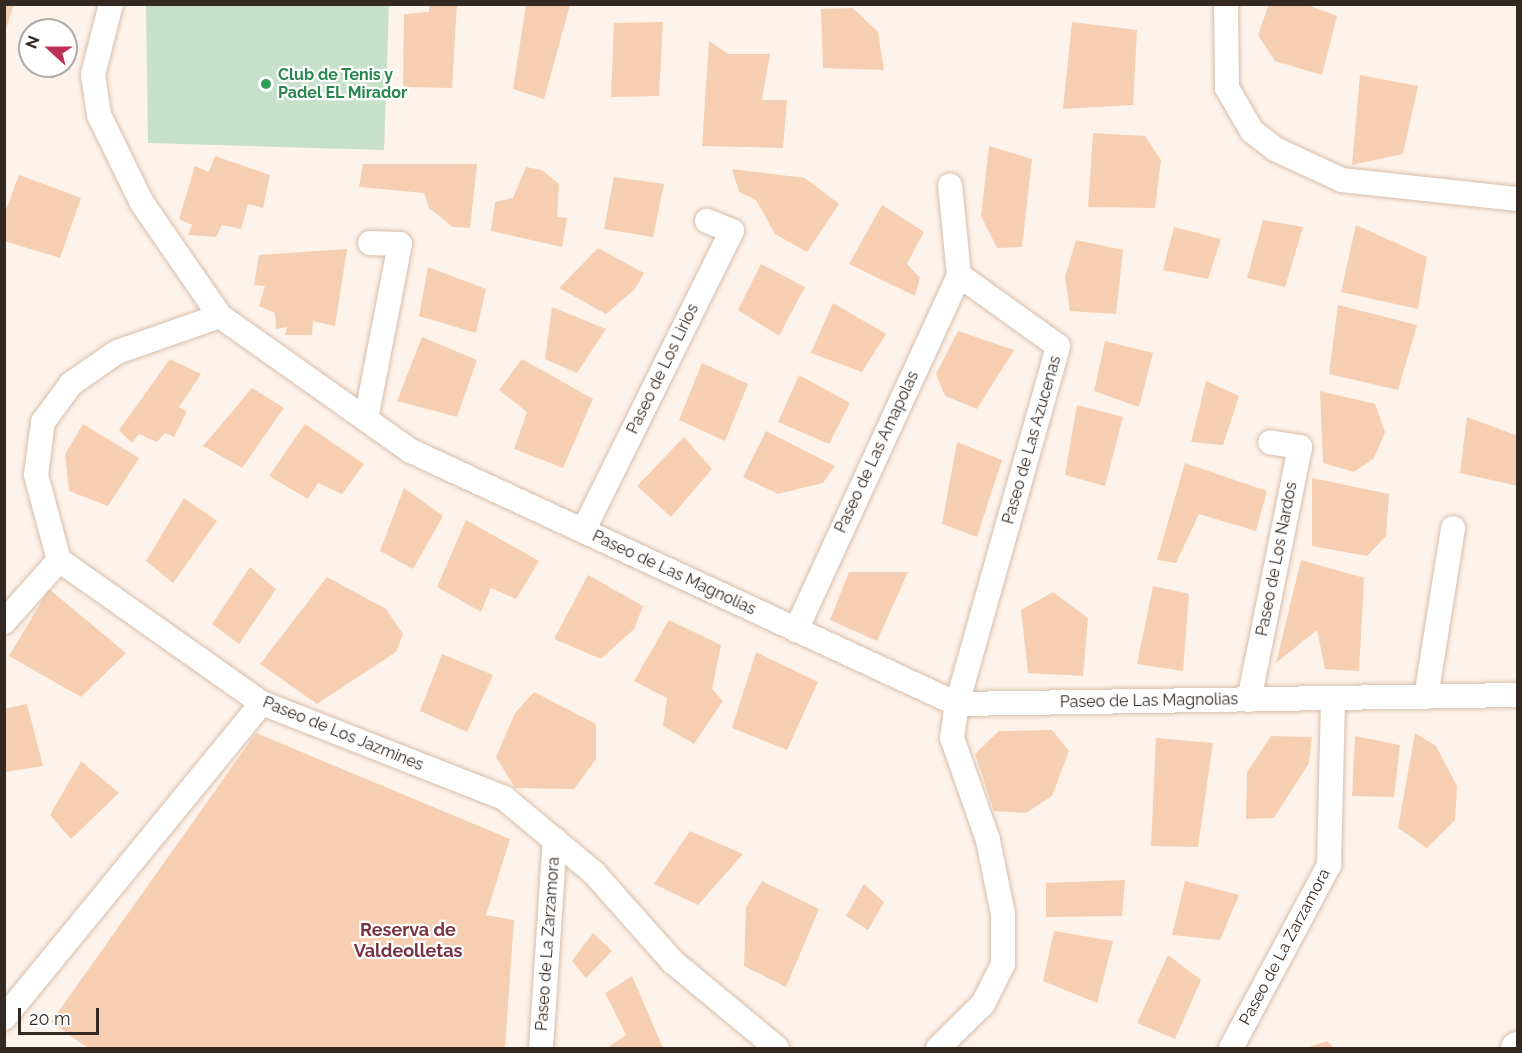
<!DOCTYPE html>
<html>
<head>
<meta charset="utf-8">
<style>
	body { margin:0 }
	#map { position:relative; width:1522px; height:1053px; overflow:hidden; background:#fef3eb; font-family:Raleway,sans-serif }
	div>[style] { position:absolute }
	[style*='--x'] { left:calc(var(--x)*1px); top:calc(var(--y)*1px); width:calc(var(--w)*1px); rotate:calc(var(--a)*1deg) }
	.green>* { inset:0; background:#c7e0c8 }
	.building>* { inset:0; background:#f6cfb2 }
	.roads { filter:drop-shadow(0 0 2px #d7beaa) drop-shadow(0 0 2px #d7beaa) }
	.street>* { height:24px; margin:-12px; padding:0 12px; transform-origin:12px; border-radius:12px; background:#fff }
	.highway>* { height:33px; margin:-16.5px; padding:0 16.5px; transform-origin:16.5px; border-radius:16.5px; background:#fff }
	.dots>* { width:16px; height:16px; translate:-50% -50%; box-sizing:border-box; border:3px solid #fff; border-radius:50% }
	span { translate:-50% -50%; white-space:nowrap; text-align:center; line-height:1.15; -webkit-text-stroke:4.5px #fff; paint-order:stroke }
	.leisure-label { font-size:16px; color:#27864d; font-weight:700 }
	.left { translate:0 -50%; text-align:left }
	.street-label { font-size:16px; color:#332922 }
	.neighbourhood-label { font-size:18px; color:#783140; font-weight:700 }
	.frame { position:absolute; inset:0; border:6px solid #332922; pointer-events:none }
	.north { position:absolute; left:18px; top:18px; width:60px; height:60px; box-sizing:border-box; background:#fff; border:2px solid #ada9a7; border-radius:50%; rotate:291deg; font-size:16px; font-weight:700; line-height:24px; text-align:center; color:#332922 }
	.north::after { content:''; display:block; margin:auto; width:21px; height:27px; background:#bf3057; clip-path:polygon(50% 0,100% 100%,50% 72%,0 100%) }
	.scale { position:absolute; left:18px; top:1008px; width:81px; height:27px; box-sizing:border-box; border:3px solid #332922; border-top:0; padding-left:8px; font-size:18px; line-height:21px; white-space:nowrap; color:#332922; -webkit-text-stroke:4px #fff; paint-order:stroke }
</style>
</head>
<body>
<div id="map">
	<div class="green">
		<div style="clip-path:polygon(146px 5px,389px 5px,384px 150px,148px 143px)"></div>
	</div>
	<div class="building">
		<div style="clip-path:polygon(4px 4px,14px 4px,5px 32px,4px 32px)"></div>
		<div style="clip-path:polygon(429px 4px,457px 4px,452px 88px,403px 87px,404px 14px,429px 12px)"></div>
		<div style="clip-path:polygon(1269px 4px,1305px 4px,1337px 16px,1322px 75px,1275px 61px,1258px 35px)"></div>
		<div style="clip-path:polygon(526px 5px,570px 5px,544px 99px,513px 89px)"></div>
		<div style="clip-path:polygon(853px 8px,878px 32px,884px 70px,823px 68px,821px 9px)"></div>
		<div style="clip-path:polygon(663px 22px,659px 96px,611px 97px,614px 23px)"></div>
		<div style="clip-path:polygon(1072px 22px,1137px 30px,1133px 105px,1063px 109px)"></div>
		<div style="clip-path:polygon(709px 41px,728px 54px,770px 54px,762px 100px,787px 100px,783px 148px,702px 146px)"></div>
		<div style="clip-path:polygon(1360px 75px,1418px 86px,1403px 154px,1352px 165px)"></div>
		<div style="clip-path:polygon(1093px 133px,1145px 136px,1161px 160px,1155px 208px,1088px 207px)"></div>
		<div style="clip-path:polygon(989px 146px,1032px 159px,1022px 247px,997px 248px,981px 216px)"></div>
		<div style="clip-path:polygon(215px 156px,270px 175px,263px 208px,248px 204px,241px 229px,222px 225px,216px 237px,188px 235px,192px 225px,179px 219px,195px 166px,209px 172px)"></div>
		<div style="clip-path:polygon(363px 164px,477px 164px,470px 228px,453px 227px,429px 208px,424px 193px,359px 187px)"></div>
		<div style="clip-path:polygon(526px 167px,542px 170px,559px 184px,557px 217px,567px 218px,562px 247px,491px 231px,495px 202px,513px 198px)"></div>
		<div style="clip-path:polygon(732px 169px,805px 178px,839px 204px,807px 252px,775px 234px,756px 200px,739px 192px)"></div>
		<div style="clip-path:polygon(19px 175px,81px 198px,60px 258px,4px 241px,4px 215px)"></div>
		<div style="clip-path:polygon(614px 177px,664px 184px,653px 237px,604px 229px)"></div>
		<div style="clip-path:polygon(882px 205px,924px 232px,907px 264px,920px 278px,915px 296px,849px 264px)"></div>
		<div style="clip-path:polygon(1263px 220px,1303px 227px,1285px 287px,1247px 278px)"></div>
		<div style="clip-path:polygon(1356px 225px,1427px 257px,1418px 309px,1341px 292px)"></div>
		<div style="clip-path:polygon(1174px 227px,1221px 239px,1208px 279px,1163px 270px)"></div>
		<div style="clip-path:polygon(1076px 240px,1123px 250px,1116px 314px,1070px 311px,1065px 277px)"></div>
		<div style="clip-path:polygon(598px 248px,644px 273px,635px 289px,606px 314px,559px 288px)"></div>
		<div style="clip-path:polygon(347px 249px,335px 326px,313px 321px,312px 335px,285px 335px,287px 327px,276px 329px,275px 313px,259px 306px,265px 286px,254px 285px,259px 255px)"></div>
		<div style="clip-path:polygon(761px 264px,805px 287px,779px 336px,738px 310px)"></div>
		<div style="clip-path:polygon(428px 267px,486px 289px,476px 333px,419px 316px)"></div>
		<div style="clip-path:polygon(833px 303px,886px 334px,862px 372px,811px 353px)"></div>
		<div style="clip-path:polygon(1338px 305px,1417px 325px,1398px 390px,1329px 374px)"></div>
		<div style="clip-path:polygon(552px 307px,606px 329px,577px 373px,545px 359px)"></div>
		<div style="clip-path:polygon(958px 331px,1014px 350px,977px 409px,945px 396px,936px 374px)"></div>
		<div style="clip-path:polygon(422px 337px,477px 360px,457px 417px,397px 401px)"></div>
		<div style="clip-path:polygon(1105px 341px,1153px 353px,1139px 407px,1094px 391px)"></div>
		<div style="clip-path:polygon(170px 359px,201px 374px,179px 407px,187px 411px,174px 437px,165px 433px,157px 442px,139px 434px,132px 443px,119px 430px)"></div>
		<div style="clip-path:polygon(522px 359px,593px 399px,563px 468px,514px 449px,527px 412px,499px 390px)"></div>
		<div style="clip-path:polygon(702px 363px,748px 384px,725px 441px,679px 420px)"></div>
		<div style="clip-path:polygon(799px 375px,850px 403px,829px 444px,778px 422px)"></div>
		<div style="clip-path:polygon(1206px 381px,1239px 396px,1223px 445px,1191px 442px)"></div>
		<div style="clip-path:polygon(252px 388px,284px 408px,242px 468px,203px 446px)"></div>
		<div style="clip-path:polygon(1320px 391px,1375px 404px,1385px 432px,1374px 458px,1354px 472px,1323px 463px)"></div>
		<div style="clip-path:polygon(1077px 405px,1123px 417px,1105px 486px,1065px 475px)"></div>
		<div style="clip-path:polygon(1467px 417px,1518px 436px,1518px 486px,1460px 473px)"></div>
		<div style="clip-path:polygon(83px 424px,139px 458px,108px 506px,69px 491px,65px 454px)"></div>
		<div style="clip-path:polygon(305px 424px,364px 464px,342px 494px,318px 483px,308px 499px,269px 476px)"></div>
		<div style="clip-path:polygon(766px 431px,835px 466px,823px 483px,778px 494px,743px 477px)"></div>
		<div style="clip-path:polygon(684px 437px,712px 469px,671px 517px,637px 486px)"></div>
		<div style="clip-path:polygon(957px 442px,1002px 460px,977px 537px,942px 524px)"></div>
		<div style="clip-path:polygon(1185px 463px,1267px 491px,1256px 531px,1199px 514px,1176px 563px,1157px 560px)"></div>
		<div style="clip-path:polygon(1312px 478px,1389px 494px,1386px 536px,1367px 556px,1312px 546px)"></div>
		<div style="clip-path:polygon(404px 488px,443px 516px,413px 569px,380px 551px)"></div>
		<div style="clip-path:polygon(184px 498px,217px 521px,173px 583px,146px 561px)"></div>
		<div style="clip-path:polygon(466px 520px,539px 561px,516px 599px,491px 588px,481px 612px,437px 587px)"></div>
		<div style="clip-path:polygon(1301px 560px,1364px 578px,1359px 671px,1325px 669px,1317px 630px,1276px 663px)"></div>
		<div style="clip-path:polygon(250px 567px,276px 589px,239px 644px,212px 624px)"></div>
		<div style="clip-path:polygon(849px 572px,908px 572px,877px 641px,830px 620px)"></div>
		<div style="clip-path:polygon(588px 575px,643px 606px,634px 629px,601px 659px,554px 639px)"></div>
		<div style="clip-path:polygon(327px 577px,386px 609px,403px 634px,396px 652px,317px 704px,260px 664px)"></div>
		<div style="clip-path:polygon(1153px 586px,1189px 594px,1183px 671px,1137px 664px)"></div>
		<div style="clip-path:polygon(49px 589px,126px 653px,81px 697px,9px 656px)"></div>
		<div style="clip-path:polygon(1053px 592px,1088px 618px,1083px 676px,1028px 673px,1021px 610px)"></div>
		<div style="clip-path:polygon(669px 620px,721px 645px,712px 689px,723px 701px,694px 744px,663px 726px,667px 698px,634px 681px)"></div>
		<div style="clip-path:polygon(756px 652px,818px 682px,787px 750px,732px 728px)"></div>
		<div style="clip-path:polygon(442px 654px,493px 675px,467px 732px,420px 711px)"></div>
		<div style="clip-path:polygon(534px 692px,596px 724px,596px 759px,574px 789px,515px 788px,496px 757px,515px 713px)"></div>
		<div style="clip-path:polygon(27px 704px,43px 766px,4px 772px,4px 709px)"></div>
		<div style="clip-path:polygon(1052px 730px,1069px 751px,1052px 796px,1026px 813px,994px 811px,975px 754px,999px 731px)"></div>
		<div style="clip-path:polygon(256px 733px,510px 839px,486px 915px,514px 920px,505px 1048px,88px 1048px,51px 1022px)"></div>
		<div style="clip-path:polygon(1415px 733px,1436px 746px,1457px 786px,1455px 820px,1427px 848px,1398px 828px)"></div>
		<div style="clip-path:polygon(1271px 736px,1312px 737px,1309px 763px,1274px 818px,1246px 819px,1247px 772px)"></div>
		<div style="clip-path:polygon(1355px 736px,1400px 745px,1394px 797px,1352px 796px)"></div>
		<div style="clip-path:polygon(1156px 738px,1213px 743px,1198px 847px,1151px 846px)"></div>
		<div style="clip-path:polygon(81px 761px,119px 793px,71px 839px,50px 815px)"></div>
		<div style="clip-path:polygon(690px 831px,743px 854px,698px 905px,654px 884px)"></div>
		<div style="clip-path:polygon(1125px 880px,1122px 916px,1046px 917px,1046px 883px)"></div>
		<div style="clip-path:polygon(762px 881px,819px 909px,786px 987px,744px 966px,746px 907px)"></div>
		<div style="clip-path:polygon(1185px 881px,1239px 895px,1220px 940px,1172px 935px)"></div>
		<div style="clip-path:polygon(864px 884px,884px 902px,868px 930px,846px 916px)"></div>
		<div style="clip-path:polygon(1054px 931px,1113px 941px,1097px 1003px,1043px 981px)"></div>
		<div style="clip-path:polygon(593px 933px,612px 951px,586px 978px,572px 961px)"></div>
		<div style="clip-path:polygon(1168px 955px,1201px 980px,1175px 1039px,1137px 1023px)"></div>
		<div style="clip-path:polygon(632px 976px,663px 1048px,607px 1048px,626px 1035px,605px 993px)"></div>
		<div style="clip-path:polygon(1327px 1041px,1334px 1048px,1306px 1048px)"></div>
	</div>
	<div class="roads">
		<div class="street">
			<div style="--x:111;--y:4;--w:72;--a:104.4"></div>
			<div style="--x:93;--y:74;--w:41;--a:81.7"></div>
			<div style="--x:99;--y:115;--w:98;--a:64"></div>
			<div style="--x:142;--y:203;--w:137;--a:55.4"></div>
			<div style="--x:220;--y:316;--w:234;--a:35.3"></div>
			<div style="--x:411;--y:451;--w:602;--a:24.86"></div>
			<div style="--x:957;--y:704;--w:561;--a:-0.92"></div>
			<div style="--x:1226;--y:4;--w:84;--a:89.3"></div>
			<div style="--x:1227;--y:88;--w:50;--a:59.8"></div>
			<div style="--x:1252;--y:131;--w:29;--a:38"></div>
			<div style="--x:1275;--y:149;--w:74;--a:24.8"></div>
			<div style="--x:1342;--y:180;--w:177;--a:6.2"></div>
			<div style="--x:220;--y:316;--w:109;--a:160.7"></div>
			<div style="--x:117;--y:352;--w:56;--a:145.2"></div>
			<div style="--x:71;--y:384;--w:47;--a:126.4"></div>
			<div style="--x:43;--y:422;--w:53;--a:97.5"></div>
			<div style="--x:36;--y:475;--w:88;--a:74.9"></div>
			<div style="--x:59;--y:560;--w:248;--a:35.2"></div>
			<div style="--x:262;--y:703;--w:260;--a:21.4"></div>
			<div style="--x:504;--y:798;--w:117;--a:39.8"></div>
			<div style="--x:594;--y:873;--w:119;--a:48.4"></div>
			<div style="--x:673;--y:962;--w:135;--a:39.6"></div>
			<div style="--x:366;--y:419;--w:178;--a:-79"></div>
			<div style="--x:400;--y:244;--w:30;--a:-178"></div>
			<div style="--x:583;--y:531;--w:335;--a:-63.6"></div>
			<div style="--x:732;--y:231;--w:27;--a:-158"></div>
			<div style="--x:4;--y:622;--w:83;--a:-48.4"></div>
			<div style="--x:796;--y:630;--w:391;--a:-65.3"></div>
			<div style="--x:1426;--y:697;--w:171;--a:-80.9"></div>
			<div style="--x:1249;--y:700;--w:258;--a:-78.6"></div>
			<div style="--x:1300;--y:447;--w:30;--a:-171"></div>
			<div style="--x:4;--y:1018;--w:407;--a:-50.7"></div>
			<div style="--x:541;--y:1048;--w:209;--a:-86.2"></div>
			<div style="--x:938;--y:1048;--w:63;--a:-44.4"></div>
			<div style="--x:983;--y:1004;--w:45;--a:-63.4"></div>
			<div style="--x:1003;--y:964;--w:50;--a:-90"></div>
			<div style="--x:1003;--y:914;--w:76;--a:-101.5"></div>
			<div style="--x:988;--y:840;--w:108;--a:-109.4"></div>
			<div style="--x:952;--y:738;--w:34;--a:-82"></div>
			<div style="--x:957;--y:704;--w:372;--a:-74.2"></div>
			<div style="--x:1058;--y:346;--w:122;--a:-144.4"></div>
			<div style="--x:959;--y:275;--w:90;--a:-95.7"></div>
			<div style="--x:1231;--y:1048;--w:208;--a:-61.8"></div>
			<div style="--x:1329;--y:865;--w:166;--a:-88.6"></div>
		</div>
		<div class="highway">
			<div style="--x:1517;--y:1048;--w:1;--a:0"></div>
		</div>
	</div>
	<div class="dots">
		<div style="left:266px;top:84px;background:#2e9e5b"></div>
	</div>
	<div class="leisure-label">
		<span class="left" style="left:278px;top:84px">Club de Tenis y<br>Padel EL Mirador</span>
	</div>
	<div class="street-label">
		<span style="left:663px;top:369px;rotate:-64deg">Paseo de Los Lirios</span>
		<span style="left:1032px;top:440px;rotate:-74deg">Paseo de Las Azucenas</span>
		<span style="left:877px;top:452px;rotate:-65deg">Paseo de Las Amapolas</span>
		<span style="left:1277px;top:559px;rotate:-79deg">Paseo de Los Nardos</span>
		<span style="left:674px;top:573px;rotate:25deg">Paseo de Las Magnolias</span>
		<span style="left:1149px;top:701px;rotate:-1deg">Paseo de Las Magnolias</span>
		<span style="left:343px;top:734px;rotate:22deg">Paseo de Los Jazmines</span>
		<span style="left:548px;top:944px;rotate:-86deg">Paseo de La Zarzamora</span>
		<span style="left:1285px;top:947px;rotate:-62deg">Paseo de La Zarzamora</span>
	</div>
	<div class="neighbourhood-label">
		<span style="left:408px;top:941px">Reserva de<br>Valdeolletas</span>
	</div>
	<div class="frame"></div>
	<div class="north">N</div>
	<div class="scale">20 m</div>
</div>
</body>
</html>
